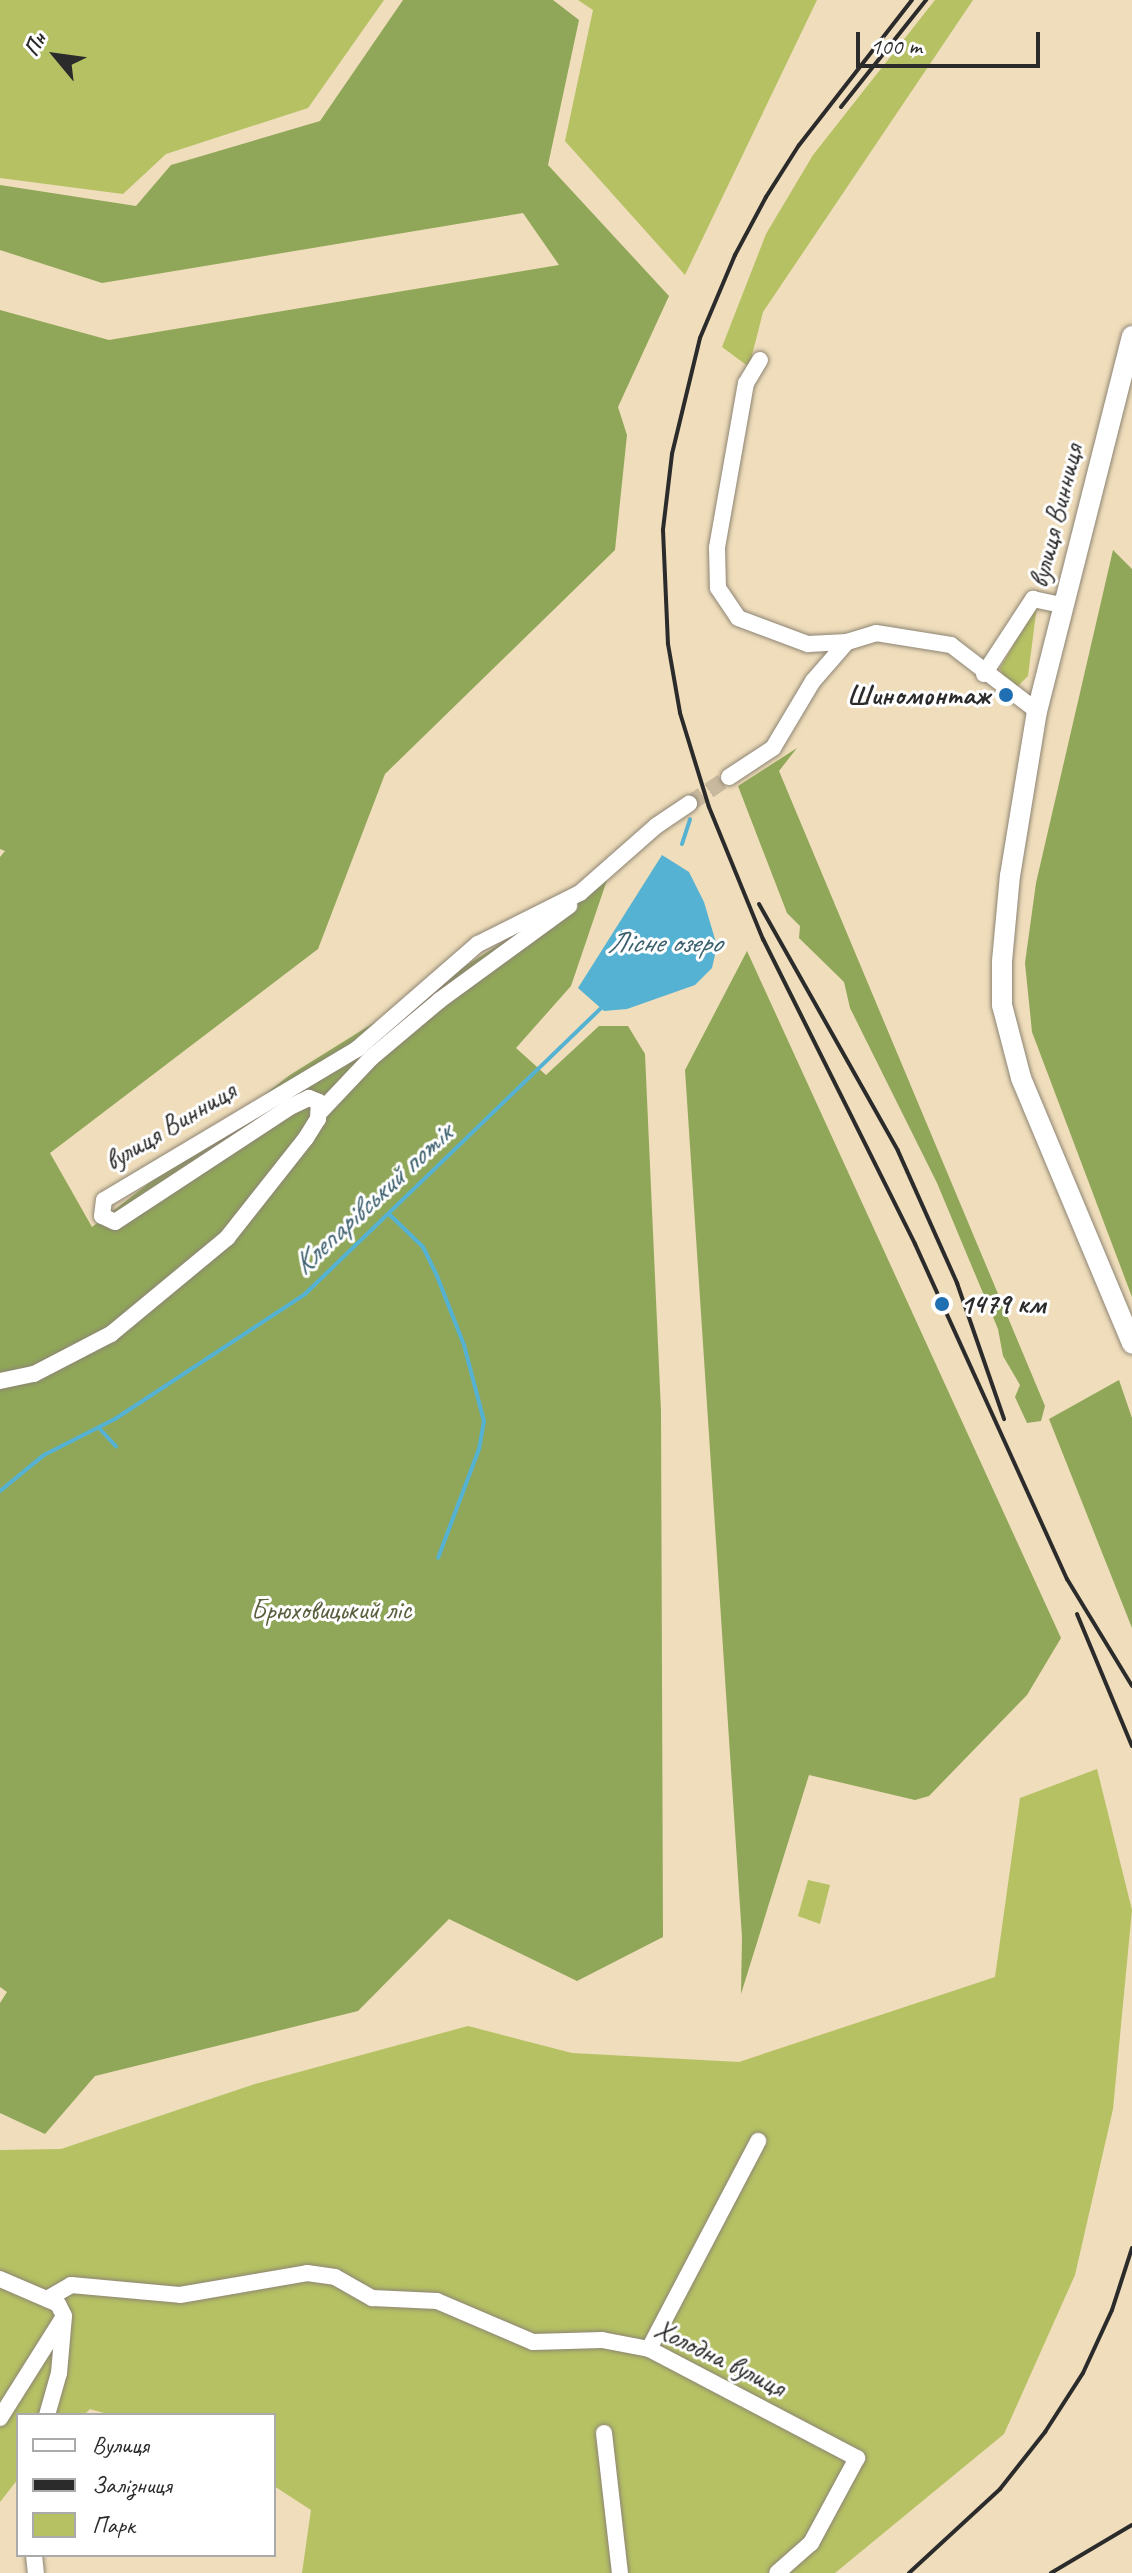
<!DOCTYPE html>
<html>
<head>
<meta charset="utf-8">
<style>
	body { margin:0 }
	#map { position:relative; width:1132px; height:2573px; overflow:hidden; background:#efddbb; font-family:Caveat,sans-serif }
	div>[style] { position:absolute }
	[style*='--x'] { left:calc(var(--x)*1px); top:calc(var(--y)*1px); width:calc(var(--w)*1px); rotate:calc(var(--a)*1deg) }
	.green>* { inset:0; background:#b5c163 }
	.forest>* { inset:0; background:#90a759 }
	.water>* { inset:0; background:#55b2d3 }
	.stream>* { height:4px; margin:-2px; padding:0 2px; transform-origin:2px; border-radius:2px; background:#55b2d3 }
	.minor-tunnel>* { height:16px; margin-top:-8px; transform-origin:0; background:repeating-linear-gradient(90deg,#c8b99e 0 16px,transparent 0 24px) }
	.roads { filter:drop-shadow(0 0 2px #8d8473) drop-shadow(0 0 2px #8d8473) }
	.minor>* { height:16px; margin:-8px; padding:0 8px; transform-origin:8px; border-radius:8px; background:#fff }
	.major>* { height:20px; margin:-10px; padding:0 10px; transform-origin:10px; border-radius:10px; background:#fff }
	.rail>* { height:4px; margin:-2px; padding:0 2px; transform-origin:2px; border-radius:2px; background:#2b2b2b }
	.dots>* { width:22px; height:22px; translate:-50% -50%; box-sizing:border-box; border:4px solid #fff; border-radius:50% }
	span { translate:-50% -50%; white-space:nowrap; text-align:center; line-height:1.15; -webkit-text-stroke:6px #fff; paint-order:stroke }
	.street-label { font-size:28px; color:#2b2b2b }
	.poi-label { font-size:28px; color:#2b2b2b; font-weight:700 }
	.right { translate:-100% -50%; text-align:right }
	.left { translate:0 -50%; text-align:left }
	.park-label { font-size:28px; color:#5b603f }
	.water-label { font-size:30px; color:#3c616e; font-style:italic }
	.legend { position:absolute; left:16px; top:2413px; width:260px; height:144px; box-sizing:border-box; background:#fff; border:2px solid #aaa; margin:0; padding:10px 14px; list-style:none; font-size:24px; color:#2b2b2b }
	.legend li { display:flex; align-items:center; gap:16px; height:40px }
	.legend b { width:40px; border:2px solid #aaa }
	.north { position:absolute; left:16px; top:16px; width:80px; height:80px; -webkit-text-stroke:6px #fff; paint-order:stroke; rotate:299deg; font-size:22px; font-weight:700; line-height:32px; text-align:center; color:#2b2b2b }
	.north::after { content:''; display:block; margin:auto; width:28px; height:36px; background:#2b2b2b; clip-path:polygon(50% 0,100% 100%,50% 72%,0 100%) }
	.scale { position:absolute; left:856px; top:32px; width:184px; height:36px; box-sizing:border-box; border:4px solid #2b2b2b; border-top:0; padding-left:10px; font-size:24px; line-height:28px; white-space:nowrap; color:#2b2b2b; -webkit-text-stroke:6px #fff; paint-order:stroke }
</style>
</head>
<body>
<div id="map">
	<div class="green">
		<div style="clip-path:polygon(0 0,384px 0,308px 108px,166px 154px,123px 194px,0 178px)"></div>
		<div style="clip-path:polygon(578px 0,817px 0,685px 275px,565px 141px,593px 10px)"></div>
		<div style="clip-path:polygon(935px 0,973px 0,763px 312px,749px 367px,722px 347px,766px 234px,813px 155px)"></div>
		<div style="clip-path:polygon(1037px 605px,1028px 676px,1018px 686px,1003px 679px,1000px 668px)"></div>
		<div style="clip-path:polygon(1097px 1769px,1132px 1910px,1113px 2109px,1075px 2275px,1004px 2434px,835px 2573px,302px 2573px,311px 2510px,274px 2486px,274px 2415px,111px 2415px,90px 2409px,84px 2415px,18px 2415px,18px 2479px,0 2502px,0 2150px,61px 2149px,255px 2084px,468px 2026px,572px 2053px,739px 2062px,995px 1977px,1020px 1798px)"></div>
		<div style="clip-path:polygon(808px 1880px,830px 1885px,820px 1924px,798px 1916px)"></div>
	</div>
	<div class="forest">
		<div style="clip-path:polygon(403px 0,553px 0,579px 20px,548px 165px,669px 296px,618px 407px,627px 435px,615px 550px,385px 774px,318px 949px,50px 1153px,92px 1227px,290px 1075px,608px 877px,571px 986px,516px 1048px,546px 1075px,599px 1026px,628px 1026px,645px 1054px,661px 1411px,663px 1937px,577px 1981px,449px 1919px,358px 2011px,95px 2076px,45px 2134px,0 2113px,0 2003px,7px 1992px,0 1987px,0 857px,5px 851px,0 849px,0 310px,109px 340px,559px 265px,523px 213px,102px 283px,0 250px,0 185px,136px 206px,171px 165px,320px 121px)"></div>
		<div style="clip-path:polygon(1113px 550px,1132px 569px,1132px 1297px,1032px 1032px,1025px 963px,1036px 883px)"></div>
		<div style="clip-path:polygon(797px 748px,779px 771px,1045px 1406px,1041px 1421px,1027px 1423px,1015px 1397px,1020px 1385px,1003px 1356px,998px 1329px,937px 1183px,850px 1008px,844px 982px,799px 938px,800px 926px,787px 913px,738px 786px)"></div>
		<div style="clip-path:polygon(747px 951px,1061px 1638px,1027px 1695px,929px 1796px,915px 1800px,809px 1775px,741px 1994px,742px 1937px,685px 1070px)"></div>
		<div style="clip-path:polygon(1119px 1380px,1132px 1418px,1132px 1628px,1049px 1419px)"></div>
	</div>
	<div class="water">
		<div style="clip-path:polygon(662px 855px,689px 872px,704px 902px,717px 946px,712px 968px,695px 985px,627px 1009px,604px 1011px,578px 988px)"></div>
	</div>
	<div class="stream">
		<div style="--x:682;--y:844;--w:26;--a:-72"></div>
		<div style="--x:390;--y:1215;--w:46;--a:44.1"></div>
		<div style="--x:423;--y:1247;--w:32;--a:64"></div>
		<div style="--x:437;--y:1276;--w:74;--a:68.6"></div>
		<div style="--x:464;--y:1345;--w:79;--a:75.3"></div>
		<div style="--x:484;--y:1421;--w:28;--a:100"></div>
		<div style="--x:479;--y:1449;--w:116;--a:110.6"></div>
		<div style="--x:99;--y:1428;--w:25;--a:47"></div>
		<div style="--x:0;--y:1491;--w:57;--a:-39.3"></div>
		<div style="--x:44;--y:1455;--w:80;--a:-26.9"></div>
		<div style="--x:115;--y:1419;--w:227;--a:-33.3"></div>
		<div style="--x:305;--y:1294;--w:413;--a:-44"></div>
	</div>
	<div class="minor-tunnel">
		<div style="--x:689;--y:804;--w:48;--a:-34"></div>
	</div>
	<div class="roads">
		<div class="minor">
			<div style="--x:760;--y:360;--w:27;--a:121"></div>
			<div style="--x:746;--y:383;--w:168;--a:100"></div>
			<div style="--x:717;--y:548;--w:40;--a:88.6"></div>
			<div style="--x:718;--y:588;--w:36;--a:56"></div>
			<div style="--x:738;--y:618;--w:75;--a:20.4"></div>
			<div style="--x:808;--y:644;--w:39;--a:-3"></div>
			<div style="--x:847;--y:642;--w:30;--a:-17"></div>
			<div style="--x:876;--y:633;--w:76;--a:9.1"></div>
			<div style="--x:951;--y:645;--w:108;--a:37.5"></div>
			<div style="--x:984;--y:674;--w:90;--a:-56.8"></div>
			<div style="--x:1033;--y:599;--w:30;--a:12"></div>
			<div style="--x:729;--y:777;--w:53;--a:-33.4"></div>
			<div style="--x:773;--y:748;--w:78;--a:-59.2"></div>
			<div style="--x:813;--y:681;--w:52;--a:-48.9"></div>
			<div style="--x:320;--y:1112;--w:74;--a:-46.6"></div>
			<div style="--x:371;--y:1058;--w:90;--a:-40"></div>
			<div style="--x:440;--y:1000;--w:160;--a:-36.1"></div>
			<div style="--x:0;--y:1381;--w:35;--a:-12"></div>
			<div style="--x:34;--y:1374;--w:87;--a:-27.5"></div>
			<div style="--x:111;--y:1334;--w:151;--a:-39.6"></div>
			<div style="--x:227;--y:1238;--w:127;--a:-51.7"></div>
			<div style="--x:306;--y:1138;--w:22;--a:-58"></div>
			<div style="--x:318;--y:1119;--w:17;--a:-87"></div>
			<div style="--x:319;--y:1102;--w:11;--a:-158"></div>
			<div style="--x:309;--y:1098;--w:21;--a:155"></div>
			<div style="--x:290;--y:1107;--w:209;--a:146.7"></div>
			<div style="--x:115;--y:1222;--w:14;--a:-155"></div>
			<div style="--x:102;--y:1216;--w:16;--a:-83"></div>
			<div style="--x:104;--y:1200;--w:295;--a:-30.8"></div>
			<div style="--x:357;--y:1049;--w:160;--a:-41"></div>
			<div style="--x:478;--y:944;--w:114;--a:-26.6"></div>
			<div style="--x:580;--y:893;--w:101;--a:-41.4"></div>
			<div style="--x:656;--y:826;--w:40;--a:-34"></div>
			<div style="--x:0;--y:2279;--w:63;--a:23.3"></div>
			<div style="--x:58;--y:2304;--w:13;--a:63"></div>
			<div style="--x:64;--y:2316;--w:57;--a:95"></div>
			<div style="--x:59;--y:2373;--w:44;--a:105.9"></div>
			<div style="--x:47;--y:2299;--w:28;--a:-30"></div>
			<div style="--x:71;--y:2285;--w:109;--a:5.2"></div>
			<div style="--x:180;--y:2295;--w:129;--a:-9.8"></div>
			<div style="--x:307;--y:2273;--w:28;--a:8"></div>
			<div style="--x:335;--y:2277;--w:43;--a:29.6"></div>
			<div style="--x:372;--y:2298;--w:65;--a:2.6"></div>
			<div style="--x:437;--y:2301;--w:104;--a:23.1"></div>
			<div style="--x:533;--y:2342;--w:69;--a:-1.7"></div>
			<div style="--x:602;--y:2340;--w:48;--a:10.8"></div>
			<div style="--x:649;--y:2349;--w:235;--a:27.7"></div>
			<div style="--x:857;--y:2458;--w:97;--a:118.4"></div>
			<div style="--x:811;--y:2543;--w:45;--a:138.6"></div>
			<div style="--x:649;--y:2349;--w:235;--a:-62.3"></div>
			<div style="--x:0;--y:2418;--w:118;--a:-57.8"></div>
			<div style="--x:604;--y:2433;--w:141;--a:83.5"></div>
			<div style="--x:34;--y:2555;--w:18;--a:84"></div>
		</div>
		<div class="major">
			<div style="--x:1132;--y:336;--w:387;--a:104.2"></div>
			<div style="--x:1037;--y:711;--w:166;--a:99.3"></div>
			<div style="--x:1010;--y:875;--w:87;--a:95.3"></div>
			<div style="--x:1002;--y:962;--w:43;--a:90"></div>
			<div style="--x:1002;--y:1005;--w:75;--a:75.4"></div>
			<div style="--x:1021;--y:1078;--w:288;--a:67.3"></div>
		</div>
	</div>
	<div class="rail">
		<div style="--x:912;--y:0;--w:184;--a:127.9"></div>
		<div style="--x:799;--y:145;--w:62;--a:122.4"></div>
		<div style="--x:766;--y:197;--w:66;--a:118.1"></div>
		<div style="--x:735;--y:255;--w:90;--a:112.9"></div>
		<div style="--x:700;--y:338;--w:119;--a:103.6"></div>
		<div style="--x:672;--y:454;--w:77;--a:96.8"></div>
		<div style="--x:663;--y:530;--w:114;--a:87.5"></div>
		<div style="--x:668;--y:644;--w:70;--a:80.1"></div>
		<div style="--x:680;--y:713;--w:98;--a:72.9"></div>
		<div style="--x:709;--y:807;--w:143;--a:67.8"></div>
		<div style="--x:763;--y:939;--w:341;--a:63.5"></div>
		<div style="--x:915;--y:1244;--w:368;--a:65.6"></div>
		<div style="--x:1067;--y:1579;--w:125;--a:58.7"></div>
		<div style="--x:841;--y:107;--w:137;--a:-51.5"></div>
		<div style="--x:759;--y:904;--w:283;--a:60.6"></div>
		<div style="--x:898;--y:1151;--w:145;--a:65.9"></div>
		<div style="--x:957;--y:1283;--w:144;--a:70.9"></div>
		<div style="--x:1077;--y:1614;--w:143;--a:67.4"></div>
		<div style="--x:909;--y:2573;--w:124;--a:-42.7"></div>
		<div style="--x:1000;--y:2489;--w:73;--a:-51.7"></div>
		<div style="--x:1045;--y:2432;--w:70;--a:-57.2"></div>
		<div style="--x:1083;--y:2373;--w:69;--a:-65.3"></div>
		<div style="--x:1112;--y:2310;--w:65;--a:-72.1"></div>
		<div style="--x:1051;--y:2573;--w:94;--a:-30.7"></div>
	</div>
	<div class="dots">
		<div style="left:1006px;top:695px;background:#1f6fb2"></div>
		<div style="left:942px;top:1304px;background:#1f6fb2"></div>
	</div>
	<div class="street-label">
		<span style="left:1056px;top:516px;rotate:-76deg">вулиця Винниця</span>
		<span style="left:170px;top:1126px;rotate:-31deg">вулиця Винниця</span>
		<span style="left:720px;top:2358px;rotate:26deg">Холодна вулиця</span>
	</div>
	<div class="poi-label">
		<span class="right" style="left:990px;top:695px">Шиномонтаж</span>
		<span class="left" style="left:960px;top:1304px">1479 км</span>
	</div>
	<div class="park-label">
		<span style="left:331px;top:1610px">Брюховицький ліс</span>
	</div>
	<div class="water-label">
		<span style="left:664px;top:942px">Лісне озеро</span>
		<span style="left:372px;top:1199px;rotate:-43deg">Клепарівський потік</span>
	</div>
	<ul class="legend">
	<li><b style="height:10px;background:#fff"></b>Вулиця</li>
	<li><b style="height:10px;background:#2b2b2b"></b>Залізниця</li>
	<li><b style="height:22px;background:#b5c163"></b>Парк</li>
	</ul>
	<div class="north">Пн</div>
	<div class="scale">100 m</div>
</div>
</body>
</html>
